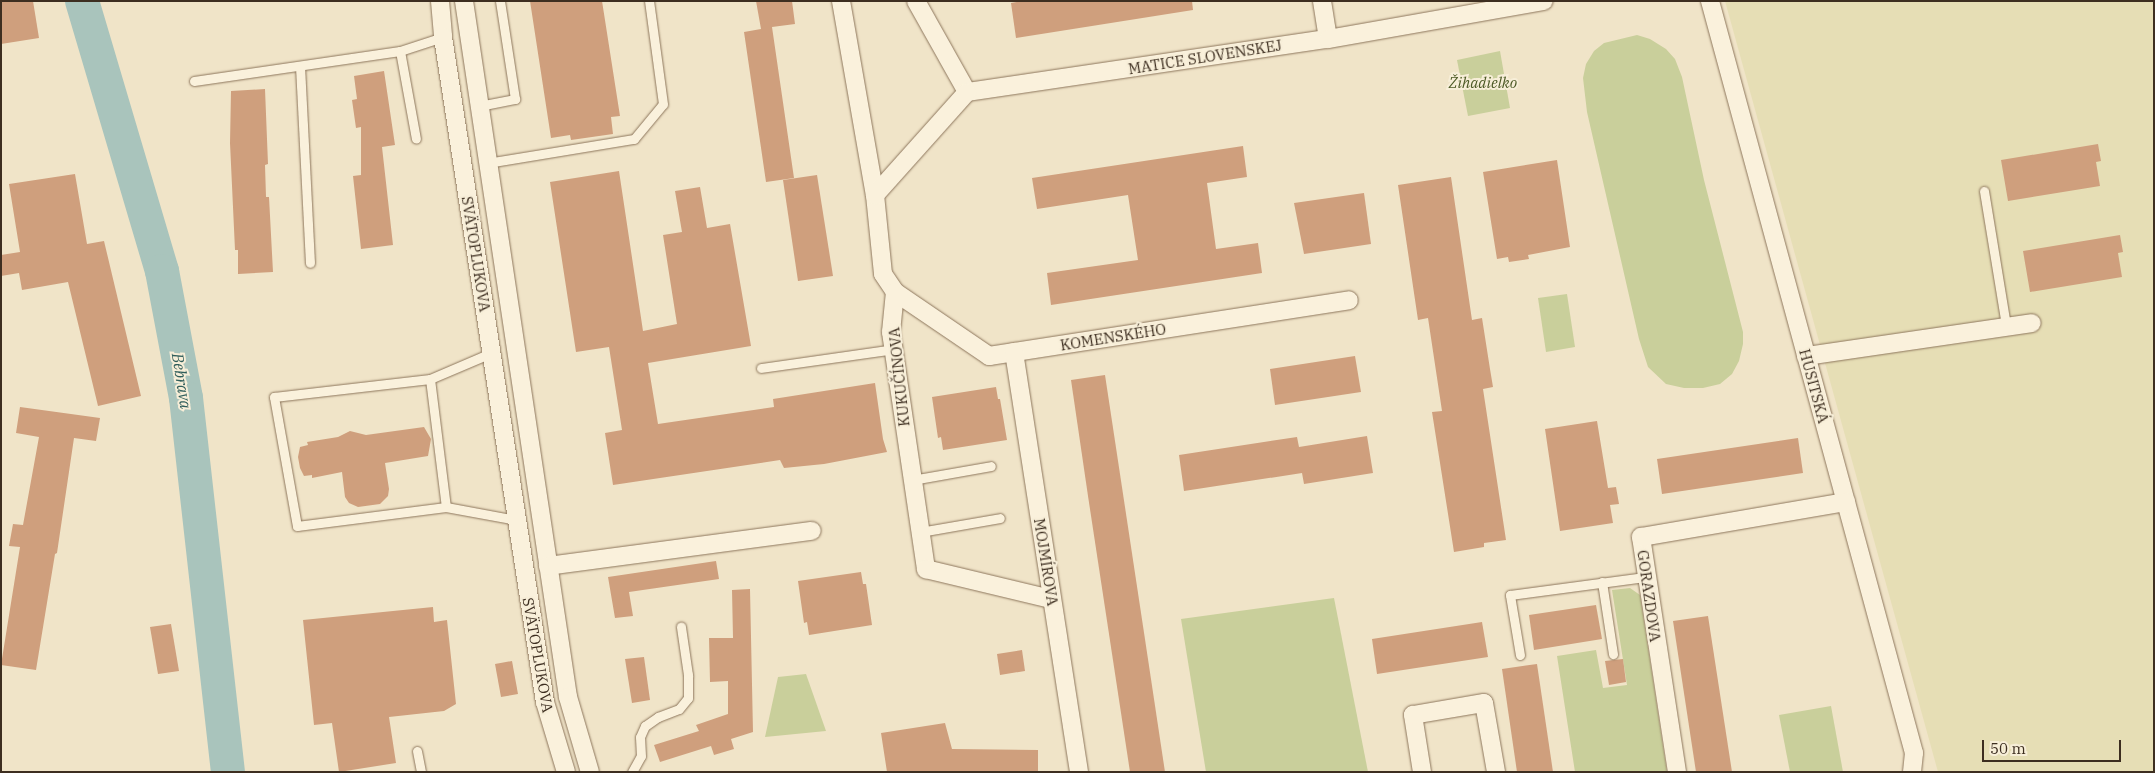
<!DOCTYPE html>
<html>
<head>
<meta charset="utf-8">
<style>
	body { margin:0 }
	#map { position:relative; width:2155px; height:773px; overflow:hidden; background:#f0e4c8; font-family:"IBM Plex Serif",serif }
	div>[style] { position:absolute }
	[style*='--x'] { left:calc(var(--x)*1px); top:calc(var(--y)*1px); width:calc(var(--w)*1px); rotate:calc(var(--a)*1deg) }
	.farmland>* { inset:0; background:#e6deb5 }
	.green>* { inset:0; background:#c9cf9b }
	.river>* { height:34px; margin:-17px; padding:0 17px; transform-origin:17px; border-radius:17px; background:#a9c4bc }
	.building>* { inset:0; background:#cf9f7d }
	.roads { filter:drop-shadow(0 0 1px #8d765c) drop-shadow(0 0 1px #8d765c) }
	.lane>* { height:9px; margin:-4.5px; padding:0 4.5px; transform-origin:4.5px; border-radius:4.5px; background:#faf1dc }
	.street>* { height:18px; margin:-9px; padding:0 9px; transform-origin:9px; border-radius:9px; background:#faf1dc }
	span { translate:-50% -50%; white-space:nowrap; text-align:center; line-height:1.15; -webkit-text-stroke:4px #f7eed8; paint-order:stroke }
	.street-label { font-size:15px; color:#3d2e20 }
	.park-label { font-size:15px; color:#4d5a26; font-style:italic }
	.water-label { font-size:16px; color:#2f5d5a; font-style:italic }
	.frame { position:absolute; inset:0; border:2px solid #3d2e20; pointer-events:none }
	.scale { position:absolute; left:1982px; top:740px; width:139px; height:22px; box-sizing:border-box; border:2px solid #3d2e20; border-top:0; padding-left:6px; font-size:15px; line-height:18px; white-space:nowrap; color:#3d2e20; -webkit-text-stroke:4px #f7eed8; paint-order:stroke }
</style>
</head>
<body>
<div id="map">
	<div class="farmland">
		<div style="clip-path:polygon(1725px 1px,2154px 1px,2154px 772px,1938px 772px)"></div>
	</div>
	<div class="green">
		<div style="clip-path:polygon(1637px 35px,1650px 39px,1666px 49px,1675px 59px,1682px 77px,1704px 180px,1743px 332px,1743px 344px,1739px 361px,1732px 374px,1720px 384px,1703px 388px,1684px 388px,1666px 384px,1648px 367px,1639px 339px,1587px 112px,1583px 78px,1586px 64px,1594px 51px,1604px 43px)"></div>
		<div style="clip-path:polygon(1500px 51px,1510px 108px,1468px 116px,1457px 60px)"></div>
		<div style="clip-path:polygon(1567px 294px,1575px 347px,1546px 352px,1538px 298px)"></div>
		<div style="clip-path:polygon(1630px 588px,1640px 595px,1667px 772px,1575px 772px,1557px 656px,1596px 650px,1603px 688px,1627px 685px,1612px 590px)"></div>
		<div style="clip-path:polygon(1334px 598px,1368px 772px,1206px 772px,1181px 619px)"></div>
		<div style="clip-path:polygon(806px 674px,826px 731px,765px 737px,778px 677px)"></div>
		<div style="clip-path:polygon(1831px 706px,1843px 772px,1790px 772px,1779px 715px)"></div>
	</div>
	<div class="river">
		<div style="--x:82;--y:1;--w:282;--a:73.5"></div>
		<div style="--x:162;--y:271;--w:129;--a:79.3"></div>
		<div style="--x:186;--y:398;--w:376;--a:83.6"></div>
	</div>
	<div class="building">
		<div style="clip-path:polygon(1px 1px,33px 1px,39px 38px,1px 44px)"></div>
		<div style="clip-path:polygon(530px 1px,602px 1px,620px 116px,611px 117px,613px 134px,571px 140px,570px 135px,551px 138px)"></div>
		<div style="clip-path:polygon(756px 1px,792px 1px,795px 24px,772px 27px,794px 178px,766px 182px,744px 32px,761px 29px)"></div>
		<div style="clip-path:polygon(1022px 1px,1192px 1px,1193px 10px,1016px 38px,1011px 3px)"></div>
		<div style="clip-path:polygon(384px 71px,395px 145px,382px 147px,393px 245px,361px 249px,353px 176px,361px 175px,361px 127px,356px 128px,352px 100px,357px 99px,354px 76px)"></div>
		<div style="clip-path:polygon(265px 89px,268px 164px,265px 165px,266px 197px,269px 197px,273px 272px,238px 274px,238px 250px,235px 250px,230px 143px,231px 91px)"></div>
		<div style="clip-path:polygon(2098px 144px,2101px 161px,2096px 162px,2100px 186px,2008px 201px,2001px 160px)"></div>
		<div style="clip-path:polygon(1243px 146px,1247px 177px,1207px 183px,1216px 249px,1258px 243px,1262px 273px,1051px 305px,1047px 273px,1138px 260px,1128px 195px,1037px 209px,1032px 178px)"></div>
		<div style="clip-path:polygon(1557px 160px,1570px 247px,1528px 255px,1529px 259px,1509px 262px,1508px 257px,1497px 259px,1483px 172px)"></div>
		<div style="clip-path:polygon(619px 171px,643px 331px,677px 324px,663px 235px,682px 232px,675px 191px,700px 187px,707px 228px,730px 224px,751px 346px,648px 363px,658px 424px,774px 407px,773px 399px,875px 383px,883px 439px,887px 452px,824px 464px,784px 468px,780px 460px,613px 485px,605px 433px,622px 430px,609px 347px,576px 352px,550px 182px)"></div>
		<div style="clip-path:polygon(75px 174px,87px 244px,104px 241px,141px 396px,98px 406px,68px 282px,22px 290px,19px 273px,1px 276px,1px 255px,20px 252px,9px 184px)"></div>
		<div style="clip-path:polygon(817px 175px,833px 276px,798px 281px,783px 180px)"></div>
		<div style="clip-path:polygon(1451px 177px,1472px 320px,1482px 318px,1490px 369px,1493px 387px,1483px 389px,1506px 540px,1484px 543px,1484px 547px,1454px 552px,1432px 412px,1442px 411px,1428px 318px,1418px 320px,1398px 185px)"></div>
		<div style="clip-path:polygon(1364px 193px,1371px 244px,1304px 254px,1294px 203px)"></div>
		<div style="clip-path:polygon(2120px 235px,2123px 252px,2118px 253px,2122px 277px,2030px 292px,2023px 251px)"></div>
		<div style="clip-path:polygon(1355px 356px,1361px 392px,1275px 405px,1270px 369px)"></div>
		<div style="clip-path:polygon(1105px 375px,1143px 626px,1165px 772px,1130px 772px,1088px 496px,1071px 380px)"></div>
		<div style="clip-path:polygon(996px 387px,998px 399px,1000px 399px,1007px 440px,943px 450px,941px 437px,938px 438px,932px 397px)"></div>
		<div style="clip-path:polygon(20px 407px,100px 418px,96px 441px,74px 438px,57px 553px,55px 554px,36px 670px,1px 665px,20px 547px,9px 546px,13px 524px,23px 525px,39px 437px,16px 433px)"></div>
		<div style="clip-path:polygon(1597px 421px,1608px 488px,1616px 487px,1619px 504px,1610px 505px,1613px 523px,1560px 531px,1545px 429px)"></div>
		<div style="clip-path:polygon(424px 427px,431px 439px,428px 456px,385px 463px,389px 489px,388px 496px,380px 504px,358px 507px,349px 503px,345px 497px,342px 472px,312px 478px,312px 475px,304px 476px,300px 468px,298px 457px,300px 447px,308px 445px,307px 442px,338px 437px,350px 431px,366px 435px)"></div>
		<div style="clip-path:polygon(1367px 436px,1373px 473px,1304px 484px,1302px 473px,1184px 491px,1179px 455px,1297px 437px,1299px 447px)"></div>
		<div style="clip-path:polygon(1798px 438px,1803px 473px,1662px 494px,1657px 459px)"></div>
		<div style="clip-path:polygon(716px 561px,719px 579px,629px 592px,633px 616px,615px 618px,608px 577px)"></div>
		<div style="clip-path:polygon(861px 572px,863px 584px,866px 584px,872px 625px,809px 635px,807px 622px,804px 623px,798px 581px)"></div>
		<div style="clip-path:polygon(750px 589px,753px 732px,731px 739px,734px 749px,714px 755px,711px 746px,660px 762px,654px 745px,699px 731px,696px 725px,728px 714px,728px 681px,710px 682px,709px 638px,733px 638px,732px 590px)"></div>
		<div style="clip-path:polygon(1596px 605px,1602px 639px,1534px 650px,1529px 615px)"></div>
		<div style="clip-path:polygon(433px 607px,434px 622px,447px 620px,456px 704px,444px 711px,389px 717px,396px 763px,339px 772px,332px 723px,314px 725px,303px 620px)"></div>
		<div style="clip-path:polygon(1708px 616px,1732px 772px,1696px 772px,1673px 621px)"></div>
		<div style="clip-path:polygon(1482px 622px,1488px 657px,1377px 674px,1372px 639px)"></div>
		<div style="clip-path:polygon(171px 624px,179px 671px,158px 674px,150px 627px)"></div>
		<div style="clip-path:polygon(1022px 650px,1025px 671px,1000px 675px,997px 654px)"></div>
		<div style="clip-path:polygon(644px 657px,650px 700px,632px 703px,625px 659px)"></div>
		<div style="clip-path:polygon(1623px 659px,1626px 682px,1609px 685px,1605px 661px)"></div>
		<div style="clip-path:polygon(512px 661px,518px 694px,501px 697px,495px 664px)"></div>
		<div style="clip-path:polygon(1537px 664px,1553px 772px,1517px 772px,1502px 669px)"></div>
		<div style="clip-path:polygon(945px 723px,952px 749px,1038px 750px,1038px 772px,887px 772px,881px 733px)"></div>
	</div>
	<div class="roads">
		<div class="lane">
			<div style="--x:400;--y:51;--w:89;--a:79.7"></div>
			<div style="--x:300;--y:66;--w:197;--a:87.1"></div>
			<div style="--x:194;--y:81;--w:208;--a:-8.3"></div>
			<div style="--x:400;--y:51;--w:45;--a:-18"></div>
			<div style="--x:479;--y:106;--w:37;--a:-11"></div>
			<div style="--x:515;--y:99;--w:99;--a:-98.7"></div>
			<div style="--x:487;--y:163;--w:149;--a:-9.3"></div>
			<div style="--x:634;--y:139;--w:45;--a:-50.4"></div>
			<div style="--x:663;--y:104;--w:104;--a:-97.7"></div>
			<div style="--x:1984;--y:191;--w:137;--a:80.7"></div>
			<div style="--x:491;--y:353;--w:66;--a:156.9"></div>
			<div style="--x:430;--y:379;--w:157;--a:173.4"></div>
			<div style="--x:274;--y:397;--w:131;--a:79.9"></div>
			<div style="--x:297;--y:526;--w:150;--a:-7.3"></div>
			<div style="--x:446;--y:507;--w:71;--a:10.5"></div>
			<div style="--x:761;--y:368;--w:134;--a:-8.1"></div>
			<div style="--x:430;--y:379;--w:129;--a:82.9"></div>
			<div style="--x:912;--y:480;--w:80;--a:-10"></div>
			<div style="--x:920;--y:532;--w:81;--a:-9.9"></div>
			<div style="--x:1602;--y:582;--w:73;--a:81.3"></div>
			<div style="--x:1520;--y:655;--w:61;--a:-99.5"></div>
			<div style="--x:1510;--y:595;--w:136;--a:-7.6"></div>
			<div style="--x:417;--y:751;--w:21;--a:79"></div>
			<div style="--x:632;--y:772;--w:18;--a:-61"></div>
			<div style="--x:641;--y:756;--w:19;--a:-93"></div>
			<div style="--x:640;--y:737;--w:12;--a:-66"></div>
			<div style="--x:645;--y:726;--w:16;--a:-35"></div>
			<div style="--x:658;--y:717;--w:22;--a:-21"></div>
			<div style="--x:679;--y:709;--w:14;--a:-51"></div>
			<div style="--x:688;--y:698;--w:23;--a:-90"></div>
			<div style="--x:688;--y:675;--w:49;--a:-98.3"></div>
		</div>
		<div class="street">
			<div style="--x:440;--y:1;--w:36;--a:85"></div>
			<div style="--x:443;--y:37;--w:673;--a:81.28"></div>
			<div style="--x:545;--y:702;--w:73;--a:73.3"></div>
			<div style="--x:464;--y:1;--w:704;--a:81.5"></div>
			<div style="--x:568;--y:697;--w:78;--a:73.7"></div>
			<div style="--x:841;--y:1;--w:197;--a:80.1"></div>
			<div style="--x:875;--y:195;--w:79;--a:84.2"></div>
			<div style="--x:883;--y:274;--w:22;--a:56"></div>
			<div style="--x:895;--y:292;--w:40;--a:95.7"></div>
			<div style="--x:891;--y:332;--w:240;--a:81.6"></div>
			<div style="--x:926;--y:569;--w:129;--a:13.5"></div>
			<div style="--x:916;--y:1;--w:104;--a:60.7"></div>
			<div style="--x:1322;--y:1;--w:38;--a:81"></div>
			<div style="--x:1710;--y:1;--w:779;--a:74.82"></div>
			<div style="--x:1914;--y:753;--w:19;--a:96"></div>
			<div style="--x:967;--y:92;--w:365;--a:-8.4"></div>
			<div style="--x:1328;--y:39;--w:219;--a:-10"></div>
			<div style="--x:875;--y:195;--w:138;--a:-48.2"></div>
			<div style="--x:895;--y:292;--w:114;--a:34.2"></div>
			<div style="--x:989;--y:356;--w:364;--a:-8.8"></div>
			<div style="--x:1014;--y:352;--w:425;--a:81.2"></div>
			<div style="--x:1806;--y:356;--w:228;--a:-8.3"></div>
			<div style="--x:548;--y:566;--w:266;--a:-7.6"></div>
			<div style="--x:1422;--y:772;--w:58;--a:-99"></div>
			<div style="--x:1413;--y:715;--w:72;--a:-9.6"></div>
			<div style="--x:1484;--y:703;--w:70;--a:80.1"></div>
			<div style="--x:1677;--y:772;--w:238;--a:-98.7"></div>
			<div style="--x:1641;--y:537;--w:208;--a:-9.7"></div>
		</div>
	</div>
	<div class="street-label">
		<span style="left:1205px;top:57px;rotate:-9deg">MATICE SLOVENSKEJ</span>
		<span style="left:476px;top:254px;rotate:81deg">SVÄTOPLUKOVA</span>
		<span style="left:1113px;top:337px;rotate:-9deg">KOMENSKÉHO</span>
		<span style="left:899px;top:377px;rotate:-96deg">KUKUČÍNOVA</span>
		<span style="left:1814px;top:386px;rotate:75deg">HUSITSKÁ</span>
		<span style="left:1046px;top:562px;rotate:81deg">MOJMÍROVA</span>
		<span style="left:1649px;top:596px;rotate:82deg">GORAZDOVA</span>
		<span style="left:538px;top:655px;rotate:80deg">SVÄTOPLUKOVA</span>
	</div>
	<div class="park-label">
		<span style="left:1483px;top:83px">Žihadielko</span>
	</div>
	<div class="water-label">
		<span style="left:182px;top:381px;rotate:81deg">Bebrava</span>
	</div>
	<div class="frame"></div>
	<div class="scale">50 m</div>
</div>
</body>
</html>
